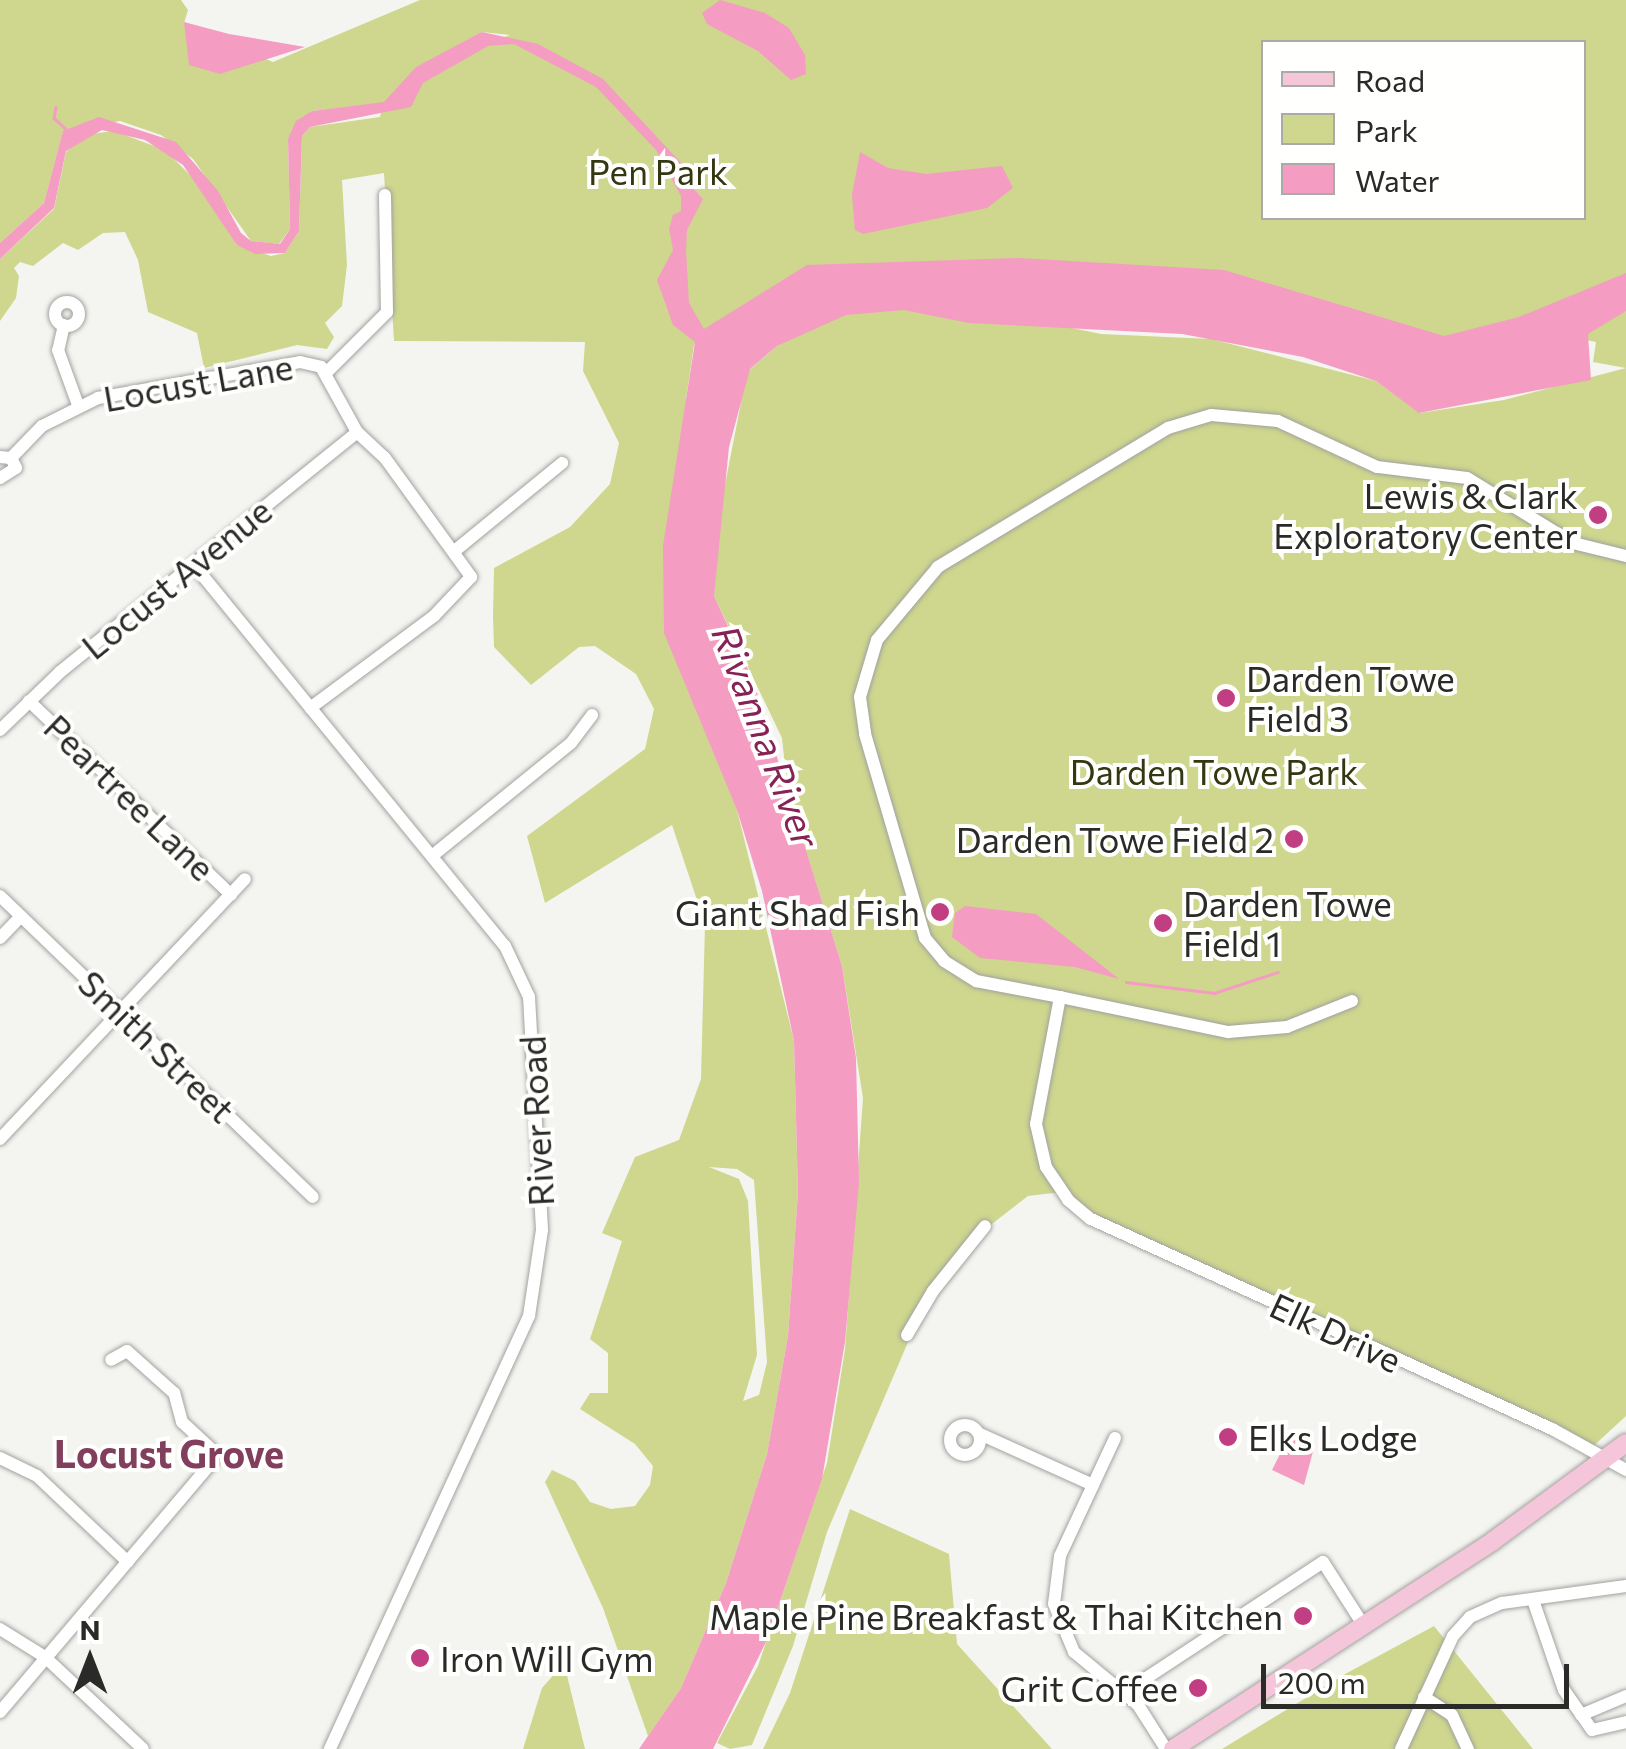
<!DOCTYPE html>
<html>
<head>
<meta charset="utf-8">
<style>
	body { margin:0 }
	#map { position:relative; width:1626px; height:1749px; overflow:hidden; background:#f4f5f1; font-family:Commissioner,sans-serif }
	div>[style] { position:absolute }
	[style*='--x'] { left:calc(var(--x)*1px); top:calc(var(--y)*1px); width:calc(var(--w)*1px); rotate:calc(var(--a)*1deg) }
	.green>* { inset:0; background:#ced78d }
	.water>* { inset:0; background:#f49cc2 }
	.stream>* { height:2.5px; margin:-1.25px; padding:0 1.25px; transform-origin:1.25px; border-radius:1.25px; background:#f49cc2 }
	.roads { filter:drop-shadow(0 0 2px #a2a29f) drop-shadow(0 0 2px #a2a29f) }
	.minor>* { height:12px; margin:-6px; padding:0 6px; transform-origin:6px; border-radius:6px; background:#fff }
	.minor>.ring { margin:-6px; padding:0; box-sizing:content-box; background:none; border:12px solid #fff; border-radius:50% }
	.major>* { height:18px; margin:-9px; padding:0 9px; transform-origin:9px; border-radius:9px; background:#f5c5da }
	.dots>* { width:28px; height:28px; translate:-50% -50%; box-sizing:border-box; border:5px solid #fffffe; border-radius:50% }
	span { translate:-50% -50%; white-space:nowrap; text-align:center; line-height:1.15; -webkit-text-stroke:8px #fffffe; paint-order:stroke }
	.park-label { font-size:35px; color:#343812 }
	.street-label { font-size:35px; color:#2a2b29 }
	.poi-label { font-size:35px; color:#2a2b29 }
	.right { translate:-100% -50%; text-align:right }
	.left { translate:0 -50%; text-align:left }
	.water-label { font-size:38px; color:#872257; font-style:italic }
	.neighbourhood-label { font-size:38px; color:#813e5d; font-weight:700 }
	.legend { position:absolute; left:1261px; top:40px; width:325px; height:180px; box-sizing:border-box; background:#fffffe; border:2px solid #aaaaa9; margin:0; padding:12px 18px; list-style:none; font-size:30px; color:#2a2b29 }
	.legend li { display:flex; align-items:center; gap:20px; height:50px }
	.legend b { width:50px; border:2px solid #aaaaa9 }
	.north { position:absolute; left:40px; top:1609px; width:100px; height:100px; -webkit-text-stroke:8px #fffffe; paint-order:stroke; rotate:0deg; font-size:28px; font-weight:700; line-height:40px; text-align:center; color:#2a2b29 }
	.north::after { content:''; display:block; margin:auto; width:35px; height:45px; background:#2a2b29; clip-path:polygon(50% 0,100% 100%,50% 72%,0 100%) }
	.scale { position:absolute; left:1261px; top:1664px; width:308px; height:45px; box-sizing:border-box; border:5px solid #2a2b29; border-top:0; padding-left:12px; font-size:30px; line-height:35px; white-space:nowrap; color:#2a2b29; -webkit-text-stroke:8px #fffffe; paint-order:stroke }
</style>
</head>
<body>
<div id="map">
	<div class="green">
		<div style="clip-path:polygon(evenodd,0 0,181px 0,188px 10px,184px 23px,273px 62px,420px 0,1626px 0,1626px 1416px,1588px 1451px,1097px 1224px,1061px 1192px,1028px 1196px,988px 1227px,917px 1321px,827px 1532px,793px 1646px,752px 1745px,730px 1749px,717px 1743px,758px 1666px,827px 1463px,845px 1349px,863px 1098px,842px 966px,788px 794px,782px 738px,714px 596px,715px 536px,747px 372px,777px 346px,860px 303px,1038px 321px,1101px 334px,1211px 339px,1376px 381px,1420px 413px,1504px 400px,1626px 368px,1593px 362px,1596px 342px,1586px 340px,1483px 359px,820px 274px,694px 345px,686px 399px,737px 810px,794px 1041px,798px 1192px,788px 1336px,767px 1454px,726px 1583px,681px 1688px,648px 1736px,603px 1608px,545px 1482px,552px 1470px,575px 1481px,590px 1502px,611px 1509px,635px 1506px,650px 1485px,653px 1466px,635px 1444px,580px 1409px,590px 1393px,608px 1393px,608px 1353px,590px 1339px,622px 1241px,602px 1233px,635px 1157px,679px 1140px,701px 1079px,705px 924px,672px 825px,545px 903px,527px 836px,645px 749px,654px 709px,636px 674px,595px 646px,579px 647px,531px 685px,494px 647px,493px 616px,494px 568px,570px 527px,610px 484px,619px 443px,583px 371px,585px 342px,394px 341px,384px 173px,342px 180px,347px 265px,342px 306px,325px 323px,334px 337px,327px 349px,297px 345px,204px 368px,197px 333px,148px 312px,138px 260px,125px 232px,103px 233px,78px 250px,63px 243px,33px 266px,20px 262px,14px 268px,19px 276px,16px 298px,0 321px,0 259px,54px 209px,66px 152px,84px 135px,114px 131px,165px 150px,207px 192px,237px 245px,271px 256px,285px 253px,299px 231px,302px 136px,310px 127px,380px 117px,383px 103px,312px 111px,288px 139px,290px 229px,279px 244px,251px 241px,193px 159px,161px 135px,120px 121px,63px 132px,44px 203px,0 243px,0 0,482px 32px,510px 35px,433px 64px,482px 32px,0 0,1264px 42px,1584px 42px,1584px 218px,1264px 218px,1264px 42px,0 0,709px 1167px,737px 1169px,754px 1180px,767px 1362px,759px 1395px,743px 1401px,757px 1355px,748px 1201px,739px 1179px,709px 1167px)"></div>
		<div style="clip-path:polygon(850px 1509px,949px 1554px,957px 1644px,1052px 1749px,763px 1749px,790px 1693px)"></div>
		<div style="clip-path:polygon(1434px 1626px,1533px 1749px,1222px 1749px,1347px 1673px)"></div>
		<div style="clip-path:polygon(564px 1663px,585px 1749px,523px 1749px,542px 1688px)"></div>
	</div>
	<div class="water">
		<div style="clip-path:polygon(720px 0,765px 13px,789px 28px,805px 55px,806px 74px,791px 80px,758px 51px,707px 24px,702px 13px)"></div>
		<div style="clip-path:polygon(184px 22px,229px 34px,305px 47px,220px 74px,189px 65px)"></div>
		<div style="clip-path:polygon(482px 32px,538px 44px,603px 79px,682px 164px,686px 181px,703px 199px,687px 230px,686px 250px,689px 303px,704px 329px,807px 265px,1019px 258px,1224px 270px,1444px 336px,1519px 317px,1626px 273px,1626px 311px,1588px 334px,1591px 380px,1419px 413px,1376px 381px,1303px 357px,1182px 334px,969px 323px,904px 310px,846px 315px,777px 346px,750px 369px,729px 447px,714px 596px,753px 680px,842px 966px,856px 1058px,859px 1182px,845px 1342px,822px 1479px,766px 1642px,713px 1749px,639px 1749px,681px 1688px,726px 1583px,767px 1454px,788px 1336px,798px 1192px,794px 1041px,762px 891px,737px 810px,664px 633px,663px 546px,695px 342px,673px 325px,657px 280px,673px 250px,669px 229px,673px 215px,681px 211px,681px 196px,656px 150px,596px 87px,514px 44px,488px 46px,423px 83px,411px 107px,310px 127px,302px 136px,299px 231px,285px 253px,255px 254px,237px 245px,183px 165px,145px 140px,102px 130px,66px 151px,54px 208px,0 259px,0 243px,44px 203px,63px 131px,99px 117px,176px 142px,218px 191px,241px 233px,251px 241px,280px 244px,290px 229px,288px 139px,296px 121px,312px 111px,384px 102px,416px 67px)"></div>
		<div style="clip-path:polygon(860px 152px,888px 168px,926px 174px,1002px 166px,1013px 188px,987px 208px,863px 234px,855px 230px,852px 195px)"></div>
		<div style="clip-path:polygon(965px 906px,1036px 914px,1119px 979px,1075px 967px,980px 958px,952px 937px,955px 913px)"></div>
		<div style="clip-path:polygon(1291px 1432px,1315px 1444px,1304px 1485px,1272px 1470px)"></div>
	</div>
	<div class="stream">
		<div style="--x:56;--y:107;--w:11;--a:100"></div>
		<div style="--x:54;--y:118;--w:15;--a:42"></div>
		<div style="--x:1126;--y:982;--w:89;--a:7.1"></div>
		<div style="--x:1214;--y:993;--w:67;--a:-18.2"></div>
	</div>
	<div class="roads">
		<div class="minor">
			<div class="ring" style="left:55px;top:302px;width:12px;height:12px"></div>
			<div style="--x:64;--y:325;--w:26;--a:103"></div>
			<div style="--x:58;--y:350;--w:59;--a:70"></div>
			<div style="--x:327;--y:372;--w:85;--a:-45"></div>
			<div style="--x:387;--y:312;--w:117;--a:-91"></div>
			<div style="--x:0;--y:457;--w:11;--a:5"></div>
			<div style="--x:11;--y:458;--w:11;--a:63"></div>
			<div style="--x:16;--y:468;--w:19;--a:148"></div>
			<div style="--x:11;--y:458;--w:45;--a:-45.9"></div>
			<div style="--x:42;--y:426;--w:63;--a:-26.6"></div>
			<div style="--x:98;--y:398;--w:205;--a:-10.1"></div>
			<div style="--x:300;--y:362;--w:22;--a:13"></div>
			<div style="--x:321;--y:367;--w:74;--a:61"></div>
			<div style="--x:357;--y:432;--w:38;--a:43"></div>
			<div style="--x:385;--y:458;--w:147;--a:54.1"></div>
			<div style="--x:471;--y:577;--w:54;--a:133.5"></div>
			<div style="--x:434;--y:616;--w:154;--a:143.4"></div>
			<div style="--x:457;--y:549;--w:136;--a:-39.3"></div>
			<div style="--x:1626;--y:556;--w:55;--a:-166.2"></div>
			<div style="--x:1573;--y:543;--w:124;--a:-148.5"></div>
			<div style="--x:1467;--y:478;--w:91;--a:-173"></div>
			<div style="--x:1377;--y:467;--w:109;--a:-155.1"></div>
			<div style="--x:1278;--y:421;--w:67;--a:-174.9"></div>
			<div style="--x:1211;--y:415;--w:45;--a:163.2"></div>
			<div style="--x:1168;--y:428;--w:269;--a:148.9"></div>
			<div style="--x:938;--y:567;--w:95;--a:129.9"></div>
			<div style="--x:877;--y:640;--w:59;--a:106.6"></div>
			<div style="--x:860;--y:697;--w:37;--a:82"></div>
			<div style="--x:865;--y:734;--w:213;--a:73.6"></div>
			<div style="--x:925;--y:938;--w:30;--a:50"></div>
			<div style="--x:944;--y:961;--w:38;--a:32"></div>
			<div style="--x:976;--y:981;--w:86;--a:10.8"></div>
			<div style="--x:1060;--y:997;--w:129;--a:100.7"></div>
			<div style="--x:1036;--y:1124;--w:44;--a:76.9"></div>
			<div style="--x:1046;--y:1167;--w:40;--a:56"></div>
			<div style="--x:1068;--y:1200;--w:30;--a:40"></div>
			<div style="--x:1091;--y:1219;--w:507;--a:24.49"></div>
			<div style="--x:1552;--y:1429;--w:85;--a:29"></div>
			<div style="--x:194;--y:565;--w:492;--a:50.8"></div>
			<div style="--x:505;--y:946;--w:56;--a:64.8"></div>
			<div style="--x:529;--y:997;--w:233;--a:86.8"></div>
			<div style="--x:542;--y:1230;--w:87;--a:98.6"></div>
			<div style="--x:529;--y:1316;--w:477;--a:114.7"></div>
			<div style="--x:29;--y:701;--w:280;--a:43.8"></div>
			<div style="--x:0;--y:730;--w:83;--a:-44"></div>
			<div style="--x:60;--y:672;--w:382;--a:-38.9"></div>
			<div style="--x:432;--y:856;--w:179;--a:-39.1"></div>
			<div style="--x:571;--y:743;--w:35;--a:-53"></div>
			<div style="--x:0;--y:896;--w:434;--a:43.9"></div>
			<div style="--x:0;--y:938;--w:30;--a:-46"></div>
			<div style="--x:1060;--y:997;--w:172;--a:11.8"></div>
			<div style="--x:1228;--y:1032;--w:59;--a:-4.8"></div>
			<div style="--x:1287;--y:1027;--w:70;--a:-21.8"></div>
			<div style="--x:0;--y:1139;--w:357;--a:-46.7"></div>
			<div style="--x:907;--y:1335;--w:51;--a:-59.4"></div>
			<div style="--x:933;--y:1291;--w:83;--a:-51.3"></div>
			<div class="ring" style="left:950px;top:1425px;width:18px;height:18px"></div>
			<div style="--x:980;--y:1434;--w:124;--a:24.3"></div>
			<div style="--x:1115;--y:1438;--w:130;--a:115"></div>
			<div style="--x:1060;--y:1556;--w:48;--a:97.1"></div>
			<div style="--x:1054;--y:1604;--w:52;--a:67.4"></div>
			<div style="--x:1074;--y:1652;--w:83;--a:39.6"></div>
			<div style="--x:1138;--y:1705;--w:52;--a:57.5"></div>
			<div style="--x:0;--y:1458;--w:41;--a:25.9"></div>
			<div style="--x:37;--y:1476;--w:125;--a:43.4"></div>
			<div style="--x:1533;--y:1600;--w:95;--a:71"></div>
			<div style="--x:1564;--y:1690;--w:49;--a:55"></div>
			<div style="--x:1592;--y:1730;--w:35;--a:-13"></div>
			<div style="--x:0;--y:1629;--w:53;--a:31.9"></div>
			<div style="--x:45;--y:1657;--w:134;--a:43.2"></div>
			<div style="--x:1125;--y:1692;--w:237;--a:-33.3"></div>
			<div style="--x:1323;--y:1562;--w:76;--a:57.4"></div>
			<div style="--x:1424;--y:1697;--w:33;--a:33"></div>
			<div style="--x:1452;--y:1715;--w:38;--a:65"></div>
			<div style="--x:0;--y:1712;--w:329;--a:-49.7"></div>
			<div style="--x:213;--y:1461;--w:13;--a:-103"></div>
			<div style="--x:210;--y:1448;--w:38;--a:-137"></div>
			<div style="--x:182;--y:1422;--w:30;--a:-105"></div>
			<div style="--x:174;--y:1393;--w:63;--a:-138.2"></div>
			<div style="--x:127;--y:1351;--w:18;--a:151"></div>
			<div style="--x:1581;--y:1715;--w:49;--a:-22.9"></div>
			<div style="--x:1401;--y:1749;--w:124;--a:-65.3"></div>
			<div style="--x:1453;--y:1636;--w:25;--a:-48"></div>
			<div style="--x:1470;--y:1617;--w:35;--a:-24"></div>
			<div style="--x:1502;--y:1603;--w:125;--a:-7.8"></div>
		</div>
		<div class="major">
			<div style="--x:1173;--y:1749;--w:382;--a:-33"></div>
			<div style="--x:1493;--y:1541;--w:165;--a:-36.4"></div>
		</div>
	</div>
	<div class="dots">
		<div style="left:1598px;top:515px;background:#c23e82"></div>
		<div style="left:1226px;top:698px;background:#c23e82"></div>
		<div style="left:1294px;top:839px;background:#c23e82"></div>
		<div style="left:940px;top:912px;background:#c23e82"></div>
		<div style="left:1163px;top:923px;background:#c23e82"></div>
		<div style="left:1228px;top:1437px;background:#c23e82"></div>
		<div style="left:1303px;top:1616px;background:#c23e82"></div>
		<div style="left:420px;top:1658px;background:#c23e82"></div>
		<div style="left:1198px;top:1688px;background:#c23e82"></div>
	</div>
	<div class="park-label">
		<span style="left:658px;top:171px">Pen Park</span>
		<span style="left:1214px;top:771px">Darden Towe Park</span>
	</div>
	<div class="street-label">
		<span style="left:198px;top:382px;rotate:-10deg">Locust Lane</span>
		<span style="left:176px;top:578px;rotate:-39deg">Locust Avenue</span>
		<span style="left:130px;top:797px;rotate:44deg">Peartree Lane</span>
		<span style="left:157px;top:1046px;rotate:44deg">Smith Street</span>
		<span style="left:536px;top:1121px;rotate:-93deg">River Road</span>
		<span style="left:1336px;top:1332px;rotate:25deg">Elk Drive</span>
	</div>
	<div class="poi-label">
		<span class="right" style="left:1578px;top:515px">Lewis &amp; Clark<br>Exploratory Center</span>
		<span class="left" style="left:1246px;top:698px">Darden Towe<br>Field 3</span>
		<span class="right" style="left:1274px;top:839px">Darden Towe Field 2</span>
		<span class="left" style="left:1183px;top:923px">Darden Towe<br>Field 1</span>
		<span class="right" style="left:920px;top:912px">Giant Shad Fish</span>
		<span class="left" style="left:1248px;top:1437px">Elks Lodge</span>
		<span class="right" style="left:1283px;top:1616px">Maple Pine Breakfast &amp; Thai Kitchen</span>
		<span class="left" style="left:440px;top:1658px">Iron Will Gym</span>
		<span class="right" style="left:1178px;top:1688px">Grit Coffee</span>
	</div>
	<div class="water-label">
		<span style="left:767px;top:736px;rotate:69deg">Rivanna River</span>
	</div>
	<div class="neighbourhood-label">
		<span style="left:169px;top:1453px">Locust Grove</span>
	</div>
	<ul class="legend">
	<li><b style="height:12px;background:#f5c5da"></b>Road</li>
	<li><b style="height:28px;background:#ced78d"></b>Park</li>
	<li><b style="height:28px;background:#f49cc2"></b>Water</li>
	</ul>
	<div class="north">N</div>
	<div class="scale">200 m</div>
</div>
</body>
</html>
